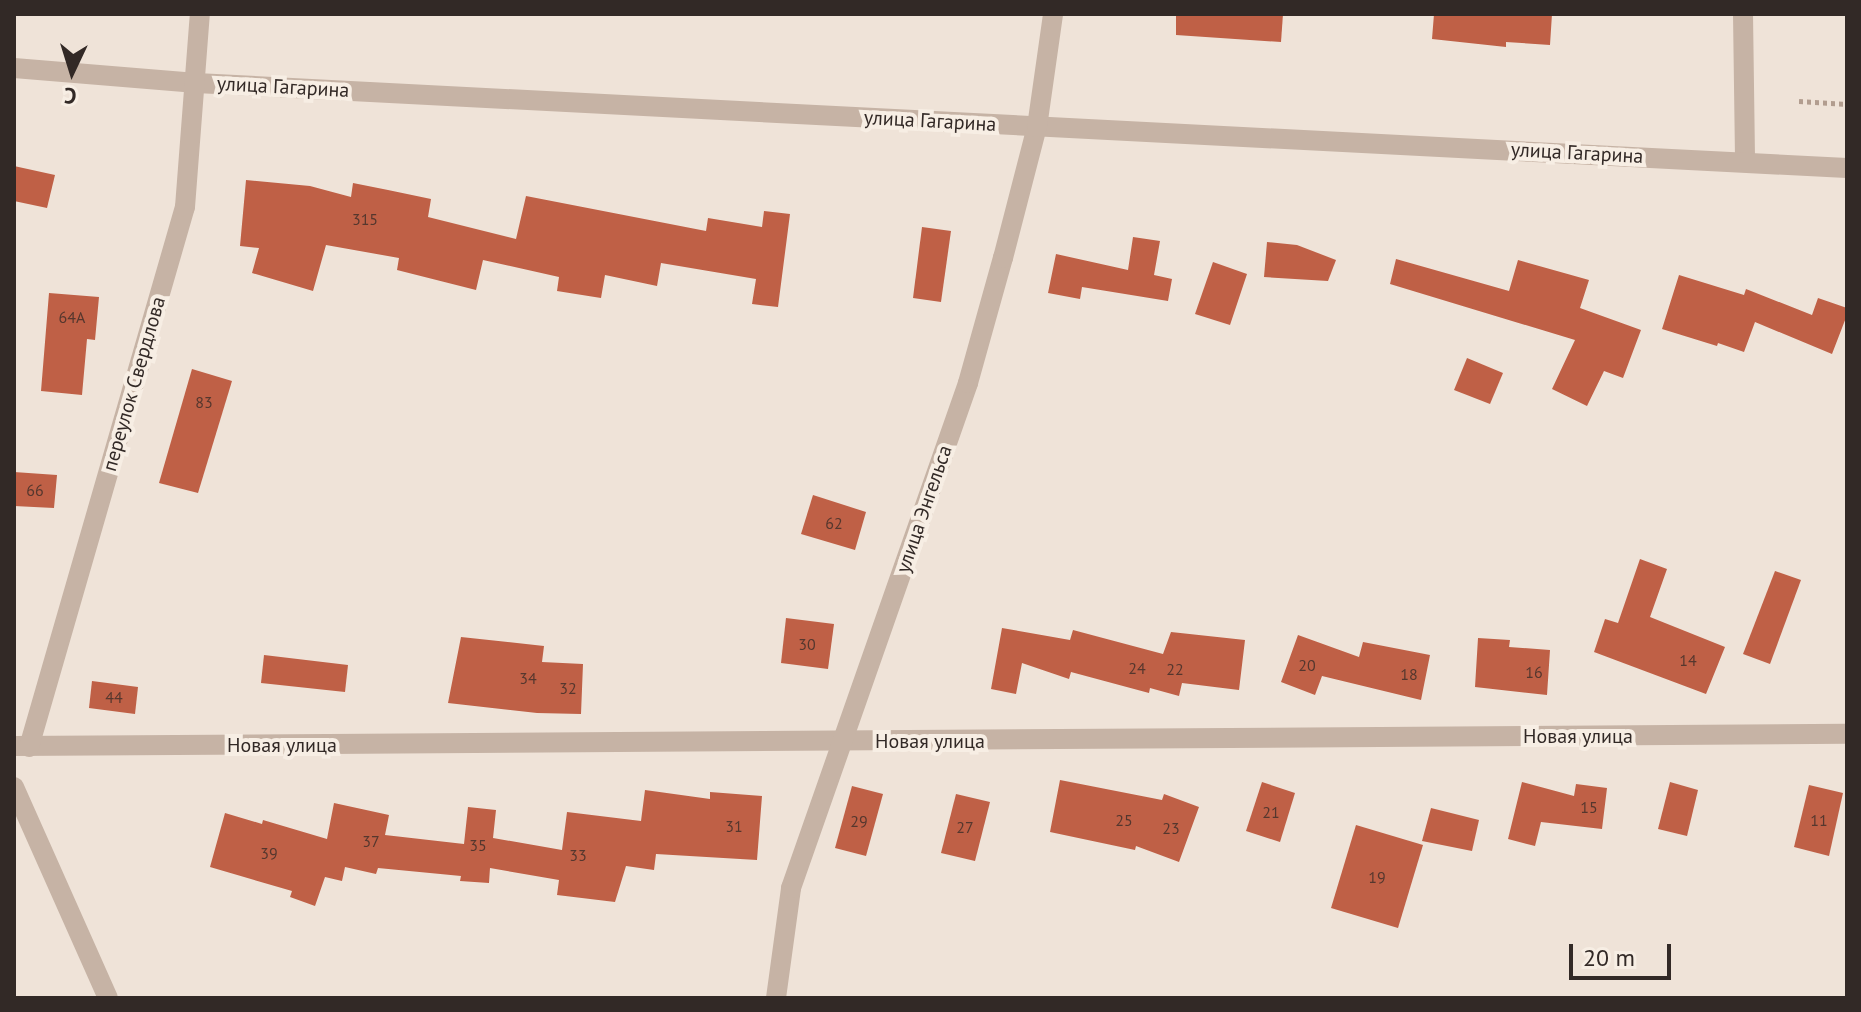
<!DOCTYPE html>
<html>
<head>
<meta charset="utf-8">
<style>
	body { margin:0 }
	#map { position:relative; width:1861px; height:1012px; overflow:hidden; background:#efe3d8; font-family:"PT Sans",sans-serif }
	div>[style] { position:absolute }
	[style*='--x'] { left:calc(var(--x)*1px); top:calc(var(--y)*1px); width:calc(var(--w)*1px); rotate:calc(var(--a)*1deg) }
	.building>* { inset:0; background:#bf6046 }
	.path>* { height:5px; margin-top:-2.5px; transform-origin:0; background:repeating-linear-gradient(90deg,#b29d8f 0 4px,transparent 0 8px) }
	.minor>* { height:20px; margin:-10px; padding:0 10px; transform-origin:10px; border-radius:10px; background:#c6b3a5 }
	span { translate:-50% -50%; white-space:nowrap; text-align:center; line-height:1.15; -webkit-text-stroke:8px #f7eee4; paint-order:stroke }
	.number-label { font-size:16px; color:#55372e }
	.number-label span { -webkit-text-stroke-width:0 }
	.street-label { font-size:20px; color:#322926 }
	.frame { position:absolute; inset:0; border:16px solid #322926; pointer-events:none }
	.north { position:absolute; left:32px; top:32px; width:80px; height:80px; -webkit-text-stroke:6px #f7eee4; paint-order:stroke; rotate:184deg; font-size:22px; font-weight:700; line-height:32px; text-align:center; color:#322926 }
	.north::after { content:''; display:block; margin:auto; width:28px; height:36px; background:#322926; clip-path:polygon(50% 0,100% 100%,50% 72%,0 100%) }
	.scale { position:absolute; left:1569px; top:944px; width:102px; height:36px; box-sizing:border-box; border:4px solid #322926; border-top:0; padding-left:10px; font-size:24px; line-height:28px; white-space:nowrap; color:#322926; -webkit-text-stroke:6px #f7eee4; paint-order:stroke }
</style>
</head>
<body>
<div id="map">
	<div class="building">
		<div style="clip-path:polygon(1176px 14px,1283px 14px,1281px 42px,1176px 35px)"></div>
		<div style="clip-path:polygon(1434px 14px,1552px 14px,1550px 45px,1506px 42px,1506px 47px,1432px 39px)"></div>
		<div style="clip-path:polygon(14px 166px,55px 175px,47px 208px,14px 201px)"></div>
		<div style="clip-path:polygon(246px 180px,310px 186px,351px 197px,353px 183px,388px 190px,431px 199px,428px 217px,516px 239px,526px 196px,706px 231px,708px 218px,762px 227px,764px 211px,790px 214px,778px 307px,752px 304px,756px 279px,661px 263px,657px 286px,605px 275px,601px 298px,557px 291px,559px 277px,483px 260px,476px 290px,397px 270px,399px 258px,326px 245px,313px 291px,252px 273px,259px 248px,240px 246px)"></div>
		<div style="clip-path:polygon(922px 227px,951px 231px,941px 302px,913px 298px)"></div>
		<div style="clip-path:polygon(1133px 237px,1160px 241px,1154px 275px,1172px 279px,1168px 301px,1082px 287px,1080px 299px,1048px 293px,1056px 254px,1128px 270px)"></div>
		<div style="clip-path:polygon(1267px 242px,1297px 245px,1336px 260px,1328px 281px,1264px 277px)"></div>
		<div style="clip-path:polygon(1396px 259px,1509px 291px,1518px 260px,1589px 280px,1580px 308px,1641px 330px,1623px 378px,1604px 371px,1587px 406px,1552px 389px,1575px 340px,1390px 284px)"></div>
		<div style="clip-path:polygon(1213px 262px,1247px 274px,1230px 325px,1195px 314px)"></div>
		<div style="clip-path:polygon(1679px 275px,1744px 295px,1746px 289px,1812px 315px,1818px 298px,1847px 308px,1847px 315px,1832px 354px,1755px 322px,1744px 352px,1718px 343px,1717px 346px,1662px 329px)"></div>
		<div style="clip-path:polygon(49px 293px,99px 297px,95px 340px,87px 339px,82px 395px,41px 391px)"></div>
		<div style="clip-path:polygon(1467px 358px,1503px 373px,1490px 404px,1454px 390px)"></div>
		<div style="clip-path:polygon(192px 369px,232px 381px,198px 493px,159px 483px)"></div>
		<div style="clip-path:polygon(14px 472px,57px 475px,54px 508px,14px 506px)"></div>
		<div style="clip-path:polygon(813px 495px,866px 512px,855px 550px,801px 534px)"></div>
		<div style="clip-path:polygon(1640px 559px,1667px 569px,1650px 617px,1725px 647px,1706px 694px,1594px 652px,1605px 619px,1618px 623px)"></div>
		<div style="clip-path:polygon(1775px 571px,1801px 580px,1770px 664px,1743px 654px)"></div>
		<div style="clip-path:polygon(786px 618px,834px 624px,828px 669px,781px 663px)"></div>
		<div style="clip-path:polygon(1002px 628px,1070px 640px,1073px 630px,1163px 654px,1171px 632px,1245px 640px,1239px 690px,1182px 683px,1179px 696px,1150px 688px,1149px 693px,1071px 672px,1069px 679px,1022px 663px,1016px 694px,991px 689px)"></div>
		<div style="clip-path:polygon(1298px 635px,1359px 657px,1363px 642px,1430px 655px,1421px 700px,1322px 676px,1315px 695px,1281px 682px)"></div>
		<div style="clip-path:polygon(461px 637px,544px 646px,542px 662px,583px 664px,581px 714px,537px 713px,448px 703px)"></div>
		<div style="clip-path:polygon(1478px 638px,1510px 640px,1509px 647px,1550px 650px,1547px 695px,1475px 687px)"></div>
		<div style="clip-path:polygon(264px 655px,348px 665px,345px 692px,261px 683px)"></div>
		<div style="clip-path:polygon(92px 681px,138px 687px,135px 714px,89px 708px)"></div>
		<div style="clip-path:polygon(1060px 780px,1162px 800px,1164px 794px,1199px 807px,1179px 862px,1136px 846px,1135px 850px,1050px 832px)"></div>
		<div style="clip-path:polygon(1262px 782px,1295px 793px,1280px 842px,1246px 831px)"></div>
		<div style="clip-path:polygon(1522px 782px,1574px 796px,1576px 784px,1607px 788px,1602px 829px,1541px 822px,1535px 846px,1508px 839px)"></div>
		<div style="clip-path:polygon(1670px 782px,1698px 790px,1687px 836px,1658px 829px)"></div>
		<div style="clip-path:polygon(1809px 785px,1843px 793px,1829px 856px,1794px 847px)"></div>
		<div style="clip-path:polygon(852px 786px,883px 794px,866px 856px,835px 848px)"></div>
		<div style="clip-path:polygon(645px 790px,710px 799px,710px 792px,762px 796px,757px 860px,656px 854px,654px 870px,626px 866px,615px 902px,557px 895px,559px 880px,490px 868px,489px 883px,460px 881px,461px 876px,378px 868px,376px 874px,345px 867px,342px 881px,325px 877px,315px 906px,290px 897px,292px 891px,210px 867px,225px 813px,262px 824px,263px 820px,327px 839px,334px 803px,389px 815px,385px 835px,464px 844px,468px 807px,496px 810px,493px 838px,562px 850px,567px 812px,641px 821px)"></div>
		<div style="clip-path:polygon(956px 794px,990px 802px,975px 861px,941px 853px)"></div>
		<div style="clip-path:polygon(1431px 808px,1479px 820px,1472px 851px,1422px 841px)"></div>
		<div style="clip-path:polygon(1356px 825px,1423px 845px,1398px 928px,1331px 908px)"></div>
	</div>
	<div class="path">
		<div style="--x:1799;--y:101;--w:48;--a:3.6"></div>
	</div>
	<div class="minor">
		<div style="--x:1743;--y:14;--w:147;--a:89.2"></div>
		<div style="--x:14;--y:68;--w:183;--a:4.7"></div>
		<div style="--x:196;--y:83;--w:1653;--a:2.95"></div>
		<div style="--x:14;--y:746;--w:1833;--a:-0.38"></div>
		<div style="--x:29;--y:747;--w:562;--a:-73.89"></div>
		<div style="--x:185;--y:207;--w:194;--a:-85.6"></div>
		<div style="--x:14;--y:787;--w:231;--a:66"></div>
		<div style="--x:776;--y:998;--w:111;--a:-82.2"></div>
		<div style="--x:791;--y:888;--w:535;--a:-70.68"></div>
		<div style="--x:968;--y:383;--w:130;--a:-74.4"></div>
		<div style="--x:1003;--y:258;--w:135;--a:-75.5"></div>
		<div style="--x:1037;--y:127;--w:114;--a:-81.9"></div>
	</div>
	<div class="number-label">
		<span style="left:365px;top:219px">315</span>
		<span style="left:72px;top:317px">64А</span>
		<span style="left:204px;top:402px">83</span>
		<span style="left:35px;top:490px">66</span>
		<span style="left:834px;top:523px">62</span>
		<span style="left:807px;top:644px">30</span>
		<span style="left:1688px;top:660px">14</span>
		<span style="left:1307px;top:665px">20</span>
		<span style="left:1137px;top:668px">24</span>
		<span style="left:1175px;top:669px">22</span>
		<span style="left:1534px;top:672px">16</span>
		<span style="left:1409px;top:674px">18</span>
		<span style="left:528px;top:678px">34</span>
		<span style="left:568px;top:688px">32</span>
		<span style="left:114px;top:697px">44</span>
		<span style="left:1589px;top:807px">15</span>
		<span style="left:1271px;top:812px">21</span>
		<span style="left:1124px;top:820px">25</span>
		<span style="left:1819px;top:820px">11</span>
		<span style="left:859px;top:821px">29</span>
		<span style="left:734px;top:826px">31</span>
		<span style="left:965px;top:827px">27</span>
		<span style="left:1171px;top:828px">23</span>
		<span style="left:371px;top:841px">37</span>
		<span style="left:478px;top:845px">35</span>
		<span style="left:269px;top:853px">39</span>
		<span style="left:578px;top:855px">33</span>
		<span style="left:1377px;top:877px">19</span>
	</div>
	<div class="street-label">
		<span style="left:283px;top:87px;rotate:3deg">улица Гагарина</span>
		<span style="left:930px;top:121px;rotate:3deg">улица Гагарина</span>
		<span style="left:1577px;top:153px;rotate:3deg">улица Гагарина</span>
		<span style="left:134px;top:384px;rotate:-74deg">переулок Свердлова</span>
		<span style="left:924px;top:509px;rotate:-71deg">улица Энгельса</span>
		<span style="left:1578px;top:736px">Новая улица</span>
		<span style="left:930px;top:741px">Новая улица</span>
		<span style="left:282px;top:745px">Новая улица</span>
	</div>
	<div class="frame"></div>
	<div class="north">С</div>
	<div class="scale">20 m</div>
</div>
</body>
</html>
